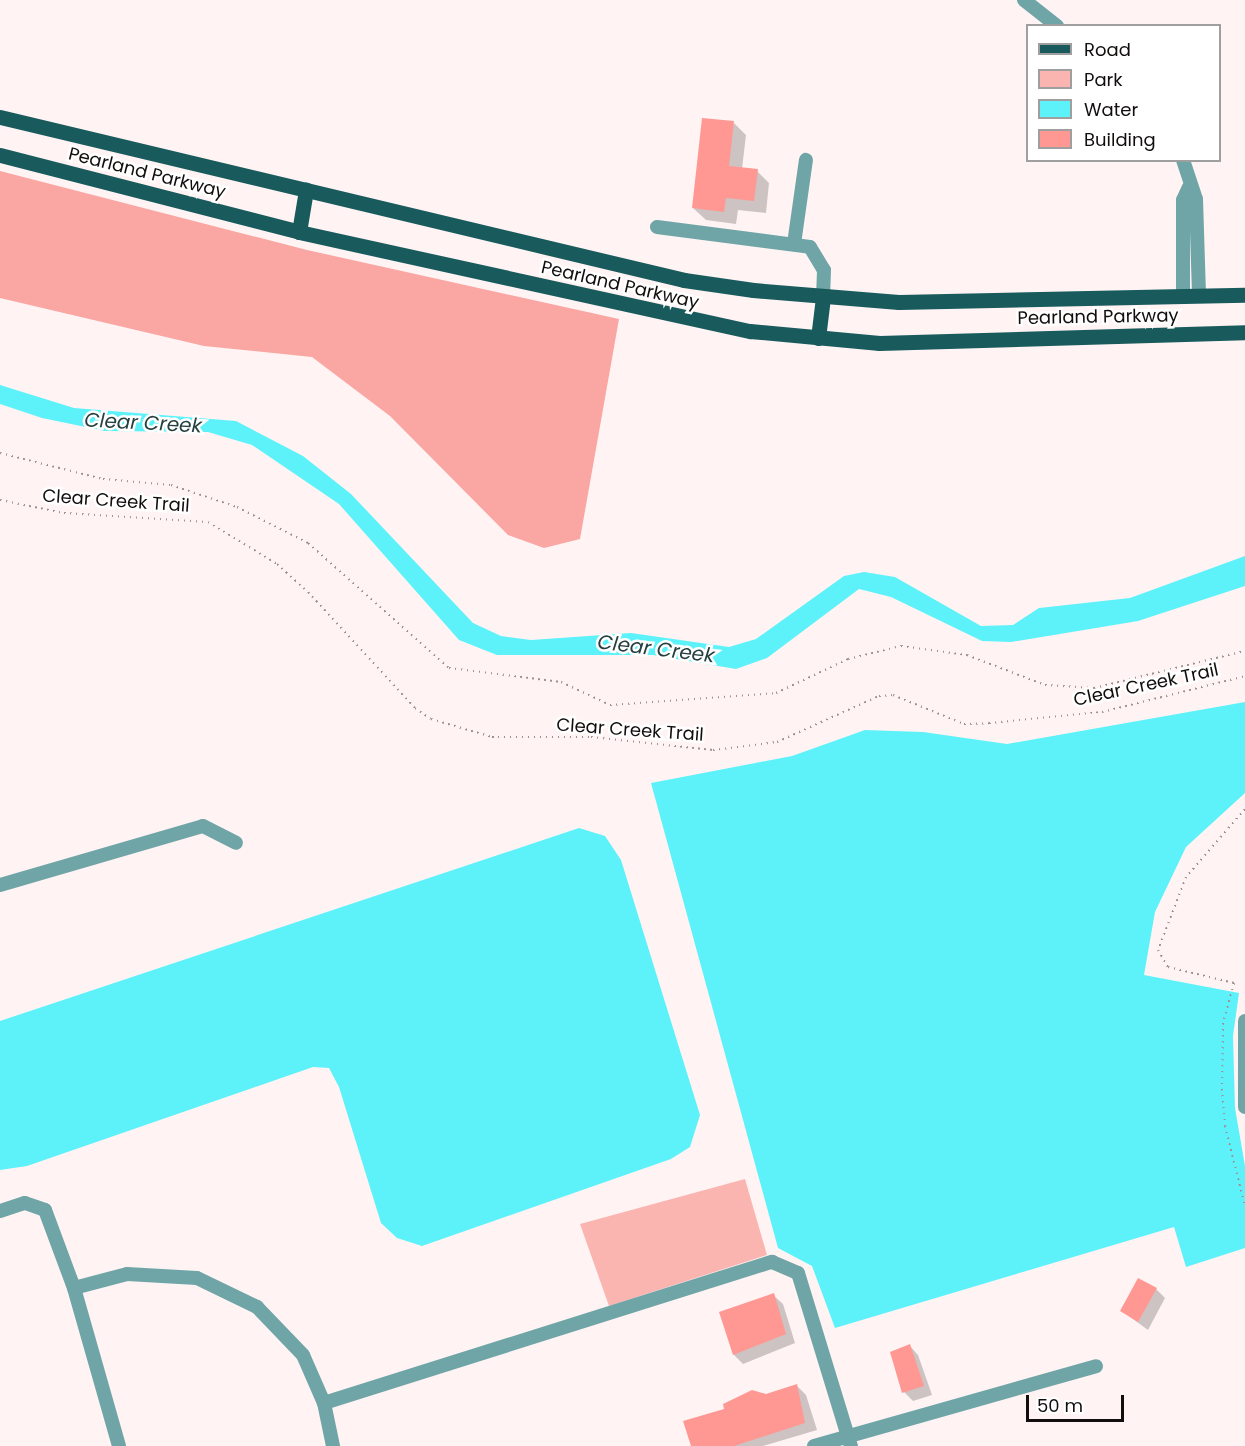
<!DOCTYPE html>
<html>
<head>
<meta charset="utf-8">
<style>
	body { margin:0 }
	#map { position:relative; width:1245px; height:1446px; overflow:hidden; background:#fff4f3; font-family:Poppins,sans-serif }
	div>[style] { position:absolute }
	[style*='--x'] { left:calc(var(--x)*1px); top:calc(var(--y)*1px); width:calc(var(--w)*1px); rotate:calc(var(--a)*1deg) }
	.green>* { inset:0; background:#fbb5b1 }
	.forest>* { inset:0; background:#faa6a2 }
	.water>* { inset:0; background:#5df2f9 }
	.shadow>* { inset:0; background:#0003 }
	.building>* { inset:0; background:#ff9793 }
	.path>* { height:2px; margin-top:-1px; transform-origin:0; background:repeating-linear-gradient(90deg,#9b9393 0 1.5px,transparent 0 6px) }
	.minor>* { height:14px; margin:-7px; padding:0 7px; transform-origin:7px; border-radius:7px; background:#70a5a7 }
	.major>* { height:15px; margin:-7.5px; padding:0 7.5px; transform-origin:7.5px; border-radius:7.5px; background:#195b5d }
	span { translate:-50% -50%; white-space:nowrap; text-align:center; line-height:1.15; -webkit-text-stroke:5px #fff; paint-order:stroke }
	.street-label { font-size:18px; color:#120e0e }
	.water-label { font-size:20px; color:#263f40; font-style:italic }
	.legend { position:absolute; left:1026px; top:24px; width:195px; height:138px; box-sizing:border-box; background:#fff; border:2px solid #a09f9f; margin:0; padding:8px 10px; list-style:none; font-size:18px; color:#120e0e }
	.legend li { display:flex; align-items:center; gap:12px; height:30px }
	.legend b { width:30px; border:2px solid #a09f9f }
	.scale { position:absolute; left:1026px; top:1395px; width:98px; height:27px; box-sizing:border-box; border:3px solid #120e0e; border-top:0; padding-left:8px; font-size:18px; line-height:21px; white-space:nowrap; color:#120e0e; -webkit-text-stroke:4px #fff; paint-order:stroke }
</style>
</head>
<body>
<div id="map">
	<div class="green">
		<div style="clip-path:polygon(745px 1179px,767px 1255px,609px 1306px,580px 1224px)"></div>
	</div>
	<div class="forest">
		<div style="clip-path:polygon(0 171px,307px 250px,619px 319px,580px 539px,544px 548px,508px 535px,390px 416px,312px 357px,204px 346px,0 298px)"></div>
	</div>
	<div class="water">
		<div style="clip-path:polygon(0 385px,74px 408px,236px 421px,303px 456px,351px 494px,473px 623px,501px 636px,531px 640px,631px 633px,729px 647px,756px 639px,844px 576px,864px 572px,895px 577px,981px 626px,1013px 625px,1039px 608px,1130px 598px,1245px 556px,1245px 586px,1138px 621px,1011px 642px,982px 641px,891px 597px,859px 589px,767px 658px,736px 669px,653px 655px,497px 655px,459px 640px,339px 504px,252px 445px,208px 432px,105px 431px,42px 418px,0 404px)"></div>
		<div style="clip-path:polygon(1245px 702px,1245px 793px,1186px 847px,1155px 912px,1144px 975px,1239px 993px,1233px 1036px,1235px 1108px,1245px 1166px,1245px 1248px,1186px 1267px,1174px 1227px,835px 1328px,812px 1266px,778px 1248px,651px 783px,792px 756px,865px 730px,923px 732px,1007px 744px)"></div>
		<div style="clip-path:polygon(579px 828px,605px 836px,621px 860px,700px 1115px,690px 1147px,671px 1159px,422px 1246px,397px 1238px,381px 1223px,339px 1087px,329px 1068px,313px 1067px,27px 1166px,0 1170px,0 1021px)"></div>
	</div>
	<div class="shadow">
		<div style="clip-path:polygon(734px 123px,746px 135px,742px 169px,757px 171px,769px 183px,766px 213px,738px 210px,736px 224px,706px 220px,693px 208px)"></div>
		<div style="clip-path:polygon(1156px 1289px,1165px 1298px,1148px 1330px,1122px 1311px)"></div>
		<div style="clip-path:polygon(773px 1295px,783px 1304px,795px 1343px,743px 1364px,734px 1355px,721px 1313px)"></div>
		<div style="clip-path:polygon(909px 1345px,918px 1355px,932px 1395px,913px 1401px,904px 1392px)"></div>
		<div style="clip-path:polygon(797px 1386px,806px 1395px,817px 1430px,763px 1446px,693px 1446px,726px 1410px)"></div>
	</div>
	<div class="building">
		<div style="clip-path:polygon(702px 118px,734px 121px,729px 166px,758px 169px,754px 201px,726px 198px,724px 212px,692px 208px)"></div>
		<div style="clip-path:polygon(1138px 1278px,1157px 1288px,1138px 1322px,1120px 1311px)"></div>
		<div style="clip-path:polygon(774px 1293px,786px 1334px,733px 1355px,719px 1312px)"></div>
		<div style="clip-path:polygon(910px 1344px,924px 1386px,902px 1393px,890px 1352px)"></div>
		<div style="clip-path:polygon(797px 1384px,805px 1423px,734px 1446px,691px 1446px,683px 1421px,724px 1409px,723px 1404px,752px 1390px,766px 1394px)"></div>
	</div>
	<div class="path">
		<div style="--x:0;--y:453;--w:106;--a:14.2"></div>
		<div style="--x:103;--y:479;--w:68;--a:5"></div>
		<div style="--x:171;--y:485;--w:70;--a:18.4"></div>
		<div style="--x:237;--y:507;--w:80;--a:26.9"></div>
		<div style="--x:308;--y:543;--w:188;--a:41.6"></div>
		<div style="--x:449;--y:668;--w:113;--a:7.1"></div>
		<div style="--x:561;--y:682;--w:54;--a:25.1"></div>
		<div style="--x:610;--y:705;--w:166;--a:-4.1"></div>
		<div style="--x:776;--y:693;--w:80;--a:-25.3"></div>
		<div style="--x:848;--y:659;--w:55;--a:-13.8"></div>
		<div style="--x:901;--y:646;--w:67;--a:7.8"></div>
		<div style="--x:967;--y:655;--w:84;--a:21"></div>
		<div style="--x:1045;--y:685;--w:49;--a:3.5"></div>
		<div style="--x:1094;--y:688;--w:155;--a:-13.8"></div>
		<div style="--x:0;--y:500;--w:65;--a:11.5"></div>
		<div style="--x:64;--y:513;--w:144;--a:3.6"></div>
		<div style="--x:208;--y:522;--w:81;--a:31.3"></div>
		<div style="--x:277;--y:564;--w:42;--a:42.1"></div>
		<div style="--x:308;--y:592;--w:158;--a:47.3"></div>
		<div style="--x:415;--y:708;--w:19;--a:35"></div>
		<div style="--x:431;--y:719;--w:64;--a:16.4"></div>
		<div style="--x:492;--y:737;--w:99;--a:0"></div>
		<div style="--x:591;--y:737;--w:123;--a:6.1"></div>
		<div style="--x:713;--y:750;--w:64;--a:-7.1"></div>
		<div style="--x:777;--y:742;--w:112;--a:-24.3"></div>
		<div style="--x:879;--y:696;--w:14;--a:-4"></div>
		<div style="--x:893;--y:695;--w:77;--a:22.2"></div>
		<div style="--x:964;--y:724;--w:25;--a:-2"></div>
		<div style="--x:989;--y:723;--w:114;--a:-5.6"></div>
		<div style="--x:1102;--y:712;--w:147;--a:-14.1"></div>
		<div style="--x:1245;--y:809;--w:90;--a:130.9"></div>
		<div style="--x:1186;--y:877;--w:78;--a:111"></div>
		<div style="--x:1158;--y:950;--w:20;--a:60"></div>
		<div style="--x:1168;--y:967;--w:68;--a:13.6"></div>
		<div style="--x:1234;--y:983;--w:41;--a:105.4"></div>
		<div style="--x:1223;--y:1023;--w:66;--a:90.9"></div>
		<div style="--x:1222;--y:1089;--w:37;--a:85"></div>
		<div style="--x:1225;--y:1126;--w:82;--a:76"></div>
	</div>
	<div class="minor">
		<div style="--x:1024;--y:0;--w:42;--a:38.2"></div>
		<div style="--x:1183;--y:160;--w:41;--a:71.6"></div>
		<div style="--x:1196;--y:199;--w:97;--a:88.2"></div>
		<div style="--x:657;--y:227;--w:154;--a:7.4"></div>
		<div style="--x:810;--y:247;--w:27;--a:59"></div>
		<div style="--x:824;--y:270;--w:27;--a:92"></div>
		<div style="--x:794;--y:244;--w:85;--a:-81.9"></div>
		<div style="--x:1183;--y:296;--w:96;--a:-90"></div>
		<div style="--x:1183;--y:200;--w:14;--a:-65"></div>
		<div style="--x:0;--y:885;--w:211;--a:-16.2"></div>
		<div style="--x:203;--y:826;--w:37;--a:27"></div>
		<div style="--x:1245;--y:1021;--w:86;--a:90"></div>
		<div style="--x:0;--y:1211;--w:26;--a:-18"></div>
		<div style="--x:25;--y:1203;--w:21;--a:19"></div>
		<div style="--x:45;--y:1210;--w:83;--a:69.6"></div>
		<div style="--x:119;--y:1446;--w:164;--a:-105.9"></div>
		<div style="--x:74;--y:1288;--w:55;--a:-14.8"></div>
		<div style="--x:127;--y:1274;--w:70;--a:3.3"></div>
		<div style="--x:197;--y:1278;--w:67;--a:25.8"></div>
		<div style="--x:257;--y:1307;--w:66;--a:46.2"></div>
		<div style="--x:303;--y:1355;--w:52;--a:66.4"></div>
		<div style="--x:333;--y:1446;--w:44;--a:-101.8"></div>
		<div style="--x:324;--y:1403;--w:470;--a:-17.5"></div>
		<div style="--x:772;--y:1262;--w:28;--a:23"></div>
		<div style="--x:798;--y:1273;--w:181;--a:73"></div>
		<div style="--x:814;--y:1446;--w:293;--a:-15.8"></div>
	</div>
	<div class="major">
		<div style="--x:0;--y:117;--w:703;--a:13.4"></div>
		<div style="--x:684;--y:280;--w:70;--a:8.2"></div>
		<div style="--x:753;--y:290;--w:146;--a:4.7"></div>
		<div style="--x:899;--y:302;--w:346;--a:-1.2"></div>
		<div style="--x:0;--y:155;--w:309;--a:14.4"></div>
		<div style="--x:299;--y:232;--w:462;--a:12.4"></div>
		<div style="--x:750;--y:331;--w:130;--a:5.3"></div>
		<div style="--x:879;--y:343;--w:366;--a:-1.7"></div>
		<div style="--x:299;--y:232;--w:43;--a:-80.5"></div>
		<div style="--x:818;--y:338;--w:41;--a:-83"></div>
	</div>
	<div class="street-label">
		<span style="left:147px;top:173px;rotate:14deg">Pearland Parkway</span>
		<span style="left:620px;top:285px;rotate:13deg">Pearland Parkway</span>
		<span style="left:1098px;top:317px;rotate:-1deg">Pearland Parkway</span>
		<span style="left:116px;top:501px;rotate:4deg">Clear Creek Trail</span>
		<span style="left:1146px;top:685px;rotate:-12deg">Clear Creek Trail</span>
		<span style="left:630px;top:730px;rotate:4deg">Clear Creek Trail</span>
	</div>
	<div class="water-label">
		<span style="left:143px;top:423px;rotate:3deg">Clear Creek</span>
		<span style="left:656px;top:649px;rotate:7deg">Clear Creek</span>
	</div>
	<ul class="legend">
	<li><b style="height:8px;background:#195b5d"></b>Road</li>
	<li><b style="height:16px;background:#fbb5b1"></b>Park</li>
	<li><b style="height:16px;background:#5df2f9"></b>Water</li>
	<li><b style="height:16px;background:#ff9793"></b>Building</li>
	</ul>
	<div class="scale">50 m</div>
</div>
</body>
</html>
